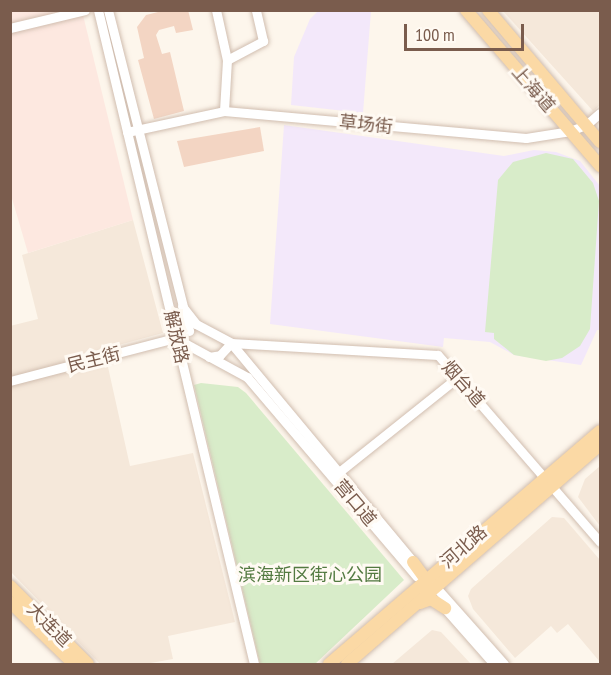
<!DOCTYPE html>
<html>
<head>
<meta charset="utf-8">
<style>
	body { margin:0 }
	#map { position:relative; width:611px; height:675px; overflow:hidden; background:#fdf6ec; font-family:"PT Sans Narrow","Noto Sans SC",sans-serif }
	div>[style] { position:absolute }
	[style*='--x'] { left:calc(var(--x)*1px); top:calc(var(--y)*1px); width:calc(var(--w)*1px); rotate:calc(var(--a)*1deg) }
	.residential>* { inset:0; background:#f5e8da }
	.commercial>* { inset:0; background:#fde8e0 }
	.education>* { inset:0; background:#f3e8fa }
	.green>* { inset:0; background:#d8ecc9 }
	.building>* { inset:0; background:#f3d5c3 }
	.roads { filter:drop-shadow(0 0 2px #d1beb0) drop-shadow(0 0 2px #d1beb0) }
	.minor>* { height:9px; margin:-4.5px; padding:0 4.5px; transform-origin:4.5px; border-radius:4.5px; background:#fff }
	.major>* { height:12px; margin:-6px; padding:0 6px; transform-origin:6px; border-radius:6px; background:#fbd9a5 }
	span { translate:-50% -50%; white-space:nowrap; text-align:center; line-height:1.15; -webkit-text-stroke:6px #fffaf3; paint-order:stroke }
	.street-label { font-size:18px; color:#7a5c4d }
	.park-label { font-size:18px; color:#537a41 }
	.frame { position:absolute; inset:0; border:12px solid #7a5c4d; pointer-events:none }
	.scale { position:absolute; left:404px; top:24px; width:120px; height:27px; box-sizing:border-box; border:3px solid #7a5c4d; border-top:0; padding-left:8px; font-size:18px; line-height:21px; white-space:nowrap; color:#7a5c4d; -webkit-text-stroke:4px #fffaf3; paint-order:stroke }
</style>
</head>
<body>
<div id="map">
	<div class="residential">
		<div style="clip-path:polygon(503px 11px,600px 11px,600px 105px,593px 111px)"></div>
		<div style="clip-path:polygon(133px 220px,163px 333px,104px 349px,130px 466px,193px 453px,235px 622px,168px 636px,173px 659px,145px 664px,100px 664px,11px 572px,10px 326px,38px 319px,22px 255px)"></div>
		<div style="clip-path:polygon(600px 466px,600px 526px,578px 497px,585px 479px)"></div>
		<div style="clip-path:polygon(552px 517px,564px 518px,600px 560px,600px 662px,568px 624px,557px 633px,551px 626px,515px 658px,473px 609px,468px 596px,471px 589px)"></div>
		<div style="clip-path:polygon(432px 630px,441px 632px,471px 664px,392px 664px)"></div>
	</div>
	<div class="commercial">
		<div style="clip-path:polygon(10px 11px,82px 11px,133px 220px,28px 253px,11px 195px)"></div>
	</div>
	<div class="education">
		<div style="clip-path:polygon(318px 11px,371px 11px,363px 113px,291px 105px,294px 57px,310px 19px)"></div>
		<div style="clip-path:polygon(284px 125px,504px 156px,534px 150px,556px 152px,580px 161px,600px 186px,600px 330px,597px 330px,581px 365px,514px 355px,490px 342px,444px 338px,443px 347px,270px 324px)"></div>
	</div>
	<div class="green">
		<div style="clip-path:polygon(546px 153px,573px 159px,593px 183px,599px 201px,590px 329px,580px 346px,562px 358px,546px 361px,514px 355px,494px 339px,494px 333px,485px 332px,498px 180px,513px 162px)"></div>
		<div style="clip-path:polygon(201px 383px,238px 387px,246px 393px,404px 580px,315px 664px,260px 664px,194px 385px)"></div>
	</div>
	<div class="building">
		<div style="clip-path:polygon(166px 10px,188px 10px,193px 30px,176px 33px,174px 26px,159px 30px,156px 35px,162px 54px,170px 52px,184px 111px,154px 119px,138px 60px,144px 58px,137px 27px,146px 15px)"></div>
		<div style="clip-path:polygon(260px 127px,264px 151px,184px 167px,177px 141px)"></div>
	</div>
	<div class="roads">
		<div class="minor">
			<div style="--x:98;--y:10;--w:672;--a:76.58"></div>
			<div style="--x:108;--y:10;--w:331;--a:75.8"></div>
			<div style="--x:216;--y:10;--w:51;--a:77.6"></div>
			<div style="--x:227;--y:60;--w:51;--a:93.4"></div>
			<div style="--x:10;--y:28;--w:77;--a:-13.5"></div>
			<div style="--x:227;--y:60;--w:41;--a:-27.8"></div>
			<div style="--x:263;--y:41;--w:32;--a:-103"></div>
			<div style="--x:127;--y:132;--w:99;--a:-12.2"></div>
			<div style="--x:224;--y:111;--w:303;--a:5.1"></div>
			<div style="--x:526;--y:138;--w:45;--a:-9"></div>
			<div style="--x:570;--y:131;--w:17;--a:-21"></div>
			<div style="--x:586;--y:125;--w:18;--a:-41"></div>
			<div style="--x:182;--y:306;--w:23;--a:52"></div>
			<div style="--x:196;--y:324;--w:40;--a:28"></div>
			<div style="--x:231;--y:343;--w:207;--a:3.3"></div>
			<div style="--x:438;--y:355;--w:247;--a:49.1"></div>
			<div style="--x:177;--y:339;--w:80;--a:28.5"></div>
			<div style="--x:247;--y:377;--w:262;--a:49.6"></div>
			<div style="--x:231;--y:343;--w:289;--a:50.2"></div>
			<div style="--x:209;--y:357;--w:11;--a:-10"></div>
			<div style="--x:220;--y:355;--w:16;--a:-47"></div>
			<div style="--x:10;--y:381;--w:175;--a:-14.6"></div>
			<div style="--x:334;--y:476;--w:159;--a:-38.6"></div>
			<div style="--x:433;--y:584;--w:107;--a:48.4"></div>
			<div style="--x:442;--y:605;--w:79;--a:48.6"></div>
		</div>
		<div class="major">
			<div style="--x:466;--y:10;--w:206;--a:49.3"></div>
			<div style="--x:488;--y:10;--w:173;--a:49.7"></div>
			<div style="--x:413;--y:562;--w:22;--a:54"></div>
			<div style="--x:426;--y:580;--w:7;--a:90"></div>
			<div style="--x:10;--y:586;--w:110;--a:45"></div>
			<div style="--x:10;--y:602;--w:89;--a:44.1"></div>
			<div style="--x:420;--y:603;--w:12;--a:-20"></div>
			<div style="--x:431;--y:599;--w:17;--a:33"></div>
			<div style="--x:329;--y:664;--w:357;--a:-40.7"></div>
			<div style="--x:347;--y:664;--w:335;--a:-40.9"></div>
		</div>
	</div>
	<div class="street-label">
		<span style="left:533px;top:89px;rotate:49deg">上海道</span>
		<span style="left:366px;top:125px;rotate:6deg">草场街</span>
		<span style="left:176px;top:337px;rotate:77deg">解放路</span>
		<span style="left:94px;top:360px;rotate:-14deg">民主街</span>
		<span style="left:463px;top:384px;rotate:49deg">烟台道</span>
		<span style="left:355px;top:503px;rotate:50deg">营口道</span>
		<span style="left:464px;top:547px;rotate:-41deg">河北路</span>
		<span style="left:49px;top:625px;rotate:45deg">大连道</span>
	</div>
	<div class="park-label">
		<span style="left:310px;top:575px">滨海新区街心公园</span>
	</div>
	<div class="frame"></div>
	<div class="scale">100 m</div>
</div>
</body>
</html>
